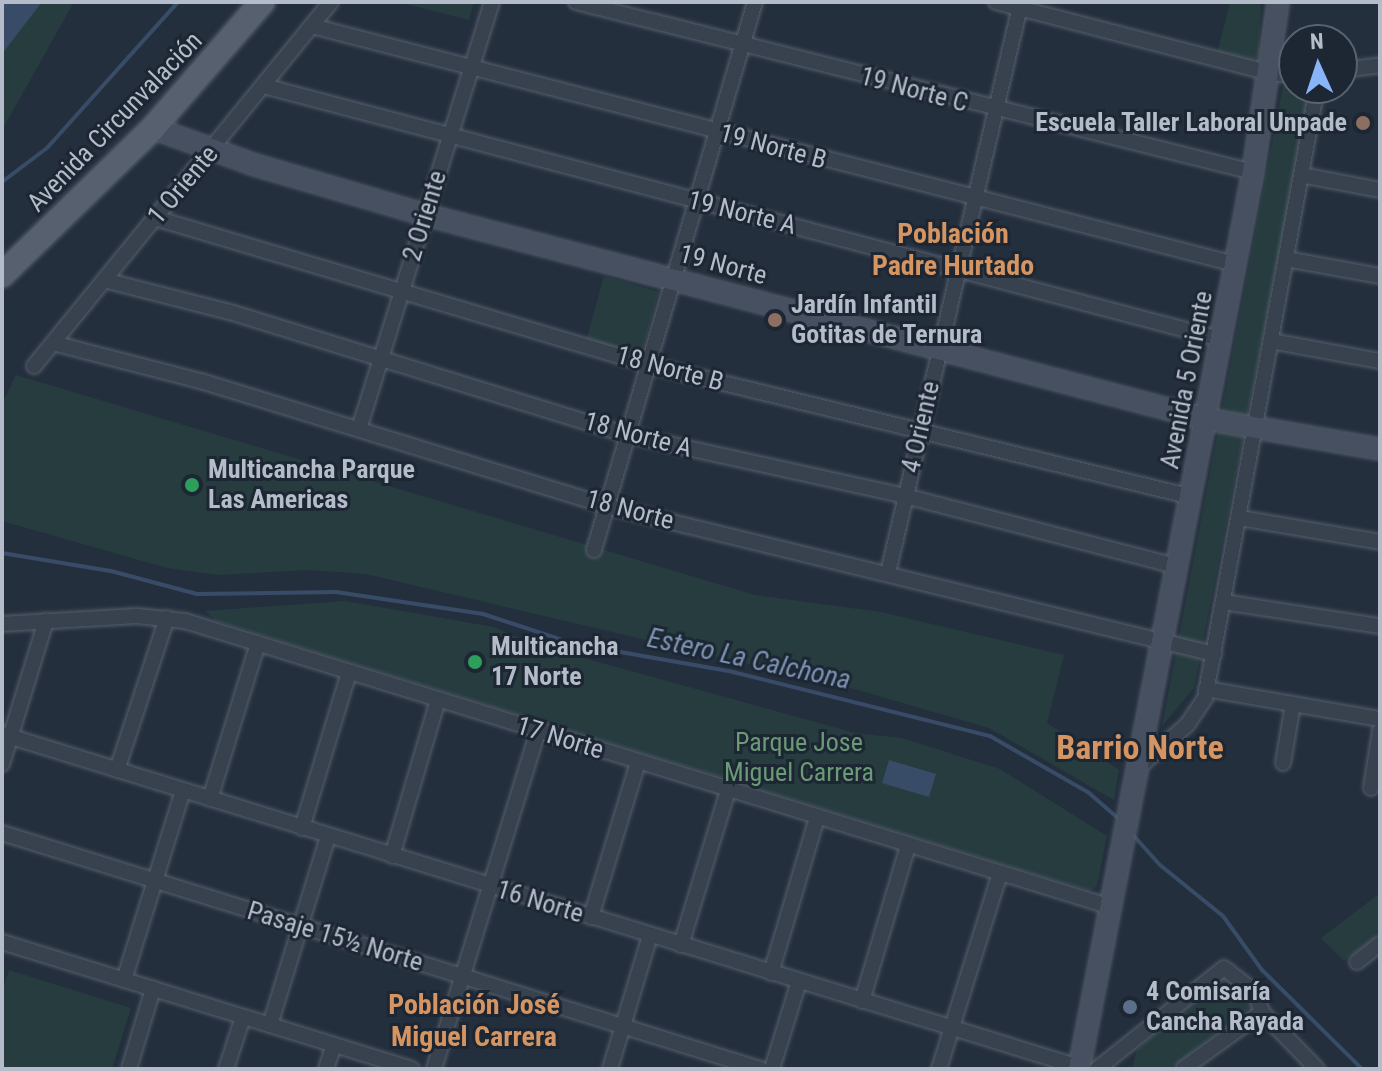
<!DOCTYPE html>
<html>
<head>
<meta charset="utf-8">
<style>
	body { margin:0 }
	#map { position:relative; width:1382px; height:1071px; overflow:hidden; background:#242f3e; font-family:"Roboto Condensed",sans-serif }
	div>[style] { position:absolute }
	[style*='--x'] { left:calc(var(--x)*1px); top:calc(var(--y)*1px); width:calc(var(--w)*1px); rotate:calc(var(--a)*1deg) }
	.green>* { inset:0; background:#263c3f }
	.water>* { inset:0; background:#394c67 }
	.stream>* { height:4px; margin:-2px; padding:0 2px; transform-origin:2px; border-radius:2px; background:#394c67 }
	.roads { filter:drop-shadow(0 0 2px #565f6c) drop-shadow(0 0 2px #565f6c) }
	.street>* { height:14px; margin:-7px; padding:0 7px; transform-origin:7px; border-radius:7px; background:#38414e }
	.secondary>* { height:20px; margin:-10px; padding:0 10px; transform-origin:10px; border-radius:10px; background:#465061 }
	.primary>* { height:24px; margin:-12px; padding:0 12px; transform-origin:12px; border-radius:12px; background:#56606e }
	.dots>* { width:22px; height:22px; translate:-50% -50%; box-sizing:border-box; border:4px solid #1d2633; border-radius:50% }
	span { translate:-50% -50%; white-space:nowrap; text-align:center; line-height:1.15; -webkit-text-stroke:6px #1d2633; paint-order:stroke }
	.street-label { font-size:26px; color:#b4bcc9 }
	.poi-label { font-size:26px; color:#b4bcc9; font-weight:700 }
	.right { translate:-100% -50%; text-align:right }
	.left { translate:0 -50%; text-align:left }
	.park-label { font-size:26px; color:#6b9a76 }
	.neighbourhood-label { font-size:28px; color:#d59563; font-weight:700 }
	.water-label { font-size:28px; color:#7c92b1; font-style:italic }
	.district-label { font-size:34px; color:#d59563; font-weight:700 }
	.frame { position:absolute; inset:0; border:4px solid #b4bcc9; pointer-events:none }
	.north { position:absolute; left:1278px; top:24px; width:80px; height:80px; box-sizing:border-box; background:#1d2633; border:2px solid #59626f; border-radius:50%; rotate:357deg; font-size:22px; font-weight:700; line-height:32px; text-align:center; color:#b4bcc9 }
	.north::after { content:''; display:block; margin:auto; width:28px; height:36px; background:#8ab4f8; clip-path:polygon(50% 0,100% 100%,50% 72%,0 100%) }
</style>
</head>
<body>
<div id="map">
	<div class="green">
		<div style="clip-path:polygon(2px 2px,74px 2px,2px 130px)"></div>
		<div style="clip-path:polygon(398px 2px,474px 2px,469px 20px)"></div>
		<div style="clip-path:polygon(1230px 2px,1261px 2px,1259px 55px,1251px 63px,1217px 54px)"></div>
		<div style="clip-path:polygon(1284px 81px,1294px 81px,1294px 88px,1311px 88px,1194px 688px,1162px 726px)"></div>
		<div style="clip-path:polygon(604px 276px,659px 292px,640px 357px,586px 341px)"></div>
		<div style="clip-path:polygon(16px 375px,755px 595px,881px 612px,1064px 655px,1047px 723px,1119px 770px,1114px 800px,989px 728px,858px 690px,366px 574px,308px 570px,218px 575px,167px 568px,2px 521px,2px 404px)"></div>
		<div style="clip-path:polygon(345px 601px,494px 627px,533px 644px,855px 733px,902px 738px,1000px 769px,1107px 836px,1097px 886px,1090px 891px,216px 621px,205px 611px)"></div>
		<div style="clip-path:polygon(1380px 893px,1380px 934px,1344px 961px,1321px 938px)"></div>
		<div style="clip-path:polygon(9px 970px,131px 1008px,112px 1069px,2px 1069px,2px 992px)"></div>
		<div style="clip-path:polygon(1222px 979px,1229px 979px,1250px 998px,1250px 1008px,1169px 1069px,1132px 1069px,1137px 1049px)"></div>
	</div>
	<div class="water">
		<div style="clip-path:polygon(2px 2px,42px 2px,2px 54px)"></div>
		<div style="clip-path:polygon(889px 760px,936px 774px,929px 797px,882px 783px)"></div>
	</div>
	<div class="stream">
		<div style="--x:2;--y:182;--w:56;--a:-37.1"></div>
		<div style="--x:47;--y:148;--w:196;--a:-48.1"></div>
		<div style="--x:2;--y:553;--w:110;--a:9.4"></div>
		<div style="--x:111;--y:571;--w:89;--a:15"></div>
		<div style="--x:197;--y:594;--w:139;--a:-0.8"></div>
		<div style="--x:336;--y:592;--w:149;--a:8.5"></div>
		<div style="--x:483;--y:614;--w:97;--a:18.1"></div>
		<div style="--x:575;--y:644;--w:160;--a:10"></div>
		<div style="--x:733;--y:672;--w:265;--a:14"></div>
		<div style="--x:990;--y:736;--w:114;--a:29.9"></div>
		<div style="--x:1089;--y:793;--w:40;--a:41"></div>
		<div style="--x:1133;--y:835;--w:40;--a:48"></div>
		<div style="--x:1160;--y:865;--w:81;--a:39"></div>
		<div style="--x:1223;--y:916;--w:67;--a:54.2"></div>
		<div style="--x:1262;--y:970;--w:141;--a:44.7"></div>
	</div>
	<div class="roads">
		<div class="street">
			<div style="--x:576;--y:2;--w:698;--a:14.1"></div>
			<div style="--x:996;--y:2;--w:283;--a:14.5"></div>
			<div style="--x:1270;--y:73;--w:24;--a:5"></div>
			<div style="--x:312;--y:26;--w:953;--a:14.46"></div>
			<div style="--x:1342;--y:70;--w:38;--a:-7"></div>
			<div style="--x:264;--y:86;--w:989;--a:14.82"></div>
			<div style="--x:1301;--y:175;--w:80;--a:10.8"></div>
			<div style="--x:155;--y:218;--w:515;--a:16.57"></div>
			<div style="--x:649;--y:365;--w:559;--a:13.66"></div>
			<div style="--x:1286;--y:259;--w:96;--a:10.3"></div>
			<div style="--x:104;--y:280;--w:130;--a:14.3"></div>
			<div style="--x:230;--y:312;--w:417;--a:17.2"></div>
			<div style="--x:628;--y:435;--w:284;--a:12.4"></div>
			<div style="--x:905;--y:496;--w:283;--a:14.5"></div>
			<div style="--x:1271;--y:341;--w:111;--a:10.4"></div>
			<div style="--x:53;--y:343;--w:156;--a:14.5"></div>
			<div style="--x:204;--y:382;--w:421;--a:17.1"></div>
			<div style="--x:606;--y:506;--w:626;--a:13.68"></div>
			<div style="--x:34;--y:366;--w:470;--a:-50.8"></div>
			<div style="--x:359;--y:429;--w:447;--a:-72.7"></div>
			<div style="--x:1240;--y:518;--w:142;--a:9.7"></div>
			<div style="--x:594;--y:550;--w:571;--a:-73.63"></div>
			<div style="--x:888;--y:573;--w:586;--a:-76.89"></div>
			<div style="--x:1223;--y:602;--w:159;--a:8.7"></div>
			<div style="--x:2;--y:624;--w:135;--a:-3.4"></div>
			<div style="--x:137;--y:616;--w:48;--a:5.9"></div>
			<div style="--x:185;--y:621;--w:969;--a:17.16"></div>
			<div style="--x:1206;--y:689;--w:177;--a:9.8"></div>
			<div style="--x:2;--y:734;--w:1127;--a:17.18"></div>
			<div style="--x:1283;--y:763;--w:60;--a:-80.4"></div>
			<div style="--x:2;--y:764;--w:150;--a:-72.9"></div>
			<div style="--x:1139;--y:767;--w:64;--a:-41.2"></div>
			<div style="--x:1187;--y:725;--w:32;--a:-56"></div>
			<div style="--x:1205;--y:698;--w:620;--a:-79.6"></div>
			<div style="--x:117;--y:770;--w:160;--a:-71.8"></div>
			<div style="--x:1371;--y:788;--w:58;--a:-81"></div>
			<div style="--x:210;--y:799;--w:163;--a:-72.9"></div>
			<div style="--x:302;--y:828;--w:163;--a:-73.2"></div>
			<div style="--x:2;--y:833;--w:794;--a:17.29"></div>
			<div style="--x:392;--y:856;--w:163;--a:-73.6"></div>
			<div style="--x:591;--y:917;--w:162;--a:-73.1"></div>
			<div style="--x:2;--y:942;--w:429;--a:17.2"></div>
			<div style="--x:681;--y:945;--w:162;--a:-73.1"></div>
			<div style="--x:1357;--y:962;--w:29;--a:-38"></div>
			<div style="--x:771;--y:973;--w:162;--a:-73.5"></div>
			<div style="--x:124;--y:980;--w:198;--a:-72.7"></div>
			<div style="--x:862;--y:1001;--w:162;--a:-73.5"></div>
			<div style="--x:270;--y:1025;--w:198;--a:-72.9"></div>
			<div style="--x:129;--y:1069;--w:84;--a:-73.3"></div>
			<div style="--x:226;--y:1069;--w:55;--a:-71.9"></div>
			<div style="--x:326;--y:1069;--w:25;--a:-72"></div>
			<div style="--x:434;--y:1069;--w:354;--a:-72.9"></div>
			<div style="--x:610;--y:1069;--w:139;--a:-73.3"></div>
			<div style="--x:772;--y:1069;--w:92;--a:-72.9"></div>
			<div style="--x:939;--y:1069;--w:205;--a:-72.7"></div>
			<div style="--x:1097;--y:1069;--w:162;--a:-38.5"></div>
			<div style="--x:1224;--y:968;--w:39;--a:38"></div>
			<div style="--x:1255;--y:992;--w:21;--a:71"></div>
			<div style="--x:1262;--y:1012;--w:79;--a:46"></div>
			<div style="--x:1183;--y:1069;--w:97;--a:-35.8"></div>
		</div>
		<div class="secondary">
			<div style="--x:153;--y:128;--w:109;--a:19.9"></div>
			<div style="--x:255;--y:165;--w:178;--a:16.3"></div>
			<div style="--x:426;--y:215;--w:806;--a:14.66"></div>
			<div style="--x:1206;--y:419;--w:177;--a:9.8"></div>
			<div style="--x:1079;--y:1069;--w:914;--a:-79.02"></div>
			<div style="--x:1253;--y:172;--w:172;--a:-81.6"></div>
		</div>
		<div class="primary">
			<div style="--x:2;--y:275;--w:211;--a:-44.2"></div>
			<div style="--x:153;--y:128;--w:167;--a:-49.1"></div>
		</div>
	</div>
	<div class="dots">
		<div style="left:1363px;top:123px;background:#8d6e63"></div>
		<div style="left:775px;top:320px;background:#8d6e63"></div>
		<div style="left:192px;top:485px;background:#2e9e5b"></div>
		<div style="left:475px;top:662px;background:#2e9e5b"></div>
		<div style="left:1130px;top:1007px;background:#5c6f8a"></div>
	</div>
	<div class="street-label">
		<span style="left:914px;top:90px;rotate:15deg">19 Norte C</span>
		<span style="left:115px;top:122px;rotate:-46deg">Avenida Circunvalación</span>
		<span style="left:773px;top:147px;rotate:15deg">19 Norte B</span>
		<span style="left:183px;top:185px;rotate:-50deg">1 Oriente</span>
		<span style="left:742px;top:213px;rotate:14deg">19 Norte A</span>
		<span style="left:425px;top:216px;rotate:-73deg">2 Oriente</span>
		<span style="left:723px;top:265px;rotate:15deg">19 Norte</span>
		<span style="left:670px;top:369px;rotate:15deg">18 Norte B</span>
		<span style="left:1187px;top:380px;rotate:-79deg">Avenida 5 Oriente</span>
		<span style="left:921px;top:427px;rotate:-77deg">4 Oriente</span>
		<span style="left:638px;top:435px;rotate:15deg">18 Norte A</span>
		<span style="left:630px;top:510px;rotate:15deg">18 Norte</span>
		<span style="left:560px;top:738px;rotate:17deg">17 Norte</span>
		<span style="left:540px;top:902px;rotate:17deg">16 Norte</span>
		<span style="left:335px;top:937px;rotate:17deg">Pasaje 15½ Norte</span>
	</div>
	<div class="poi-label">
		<span class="right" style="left:1347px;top:123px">Escuela Taller Laboral Unpade</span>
		<span class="left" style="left:791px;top:320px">Jardín Infantil<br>Gotitas de Ternura</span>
		<span class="left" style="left:208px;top:485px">Multicancha Parque<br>Las Americas</span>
		<span class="left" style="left:491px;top:662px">Multicancha<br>17 Norte</span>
		<span class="left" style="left:1146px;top:1007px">4 Comisaría<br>Cancha Rayada</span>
	</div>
	<div class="park-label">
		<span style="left:799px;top:758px">Parque Jose<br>Miguel Carrera</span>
	</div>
	<div class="neighbourhood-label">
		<span style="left:953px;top:250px">Población<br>Padre Hurtado</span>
		<span style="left:474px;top:1021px">Población José<br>Miguel Carrera</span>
	</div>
	<div class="water-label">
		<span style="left:749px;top:659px;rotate:12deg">Estero La Calchona</span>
	</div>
	<div class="district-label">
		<span style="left:1140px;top:748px">Barrio Norte</span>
	</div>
	<div class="frame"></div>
	<div class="north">N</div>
</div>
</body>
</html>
